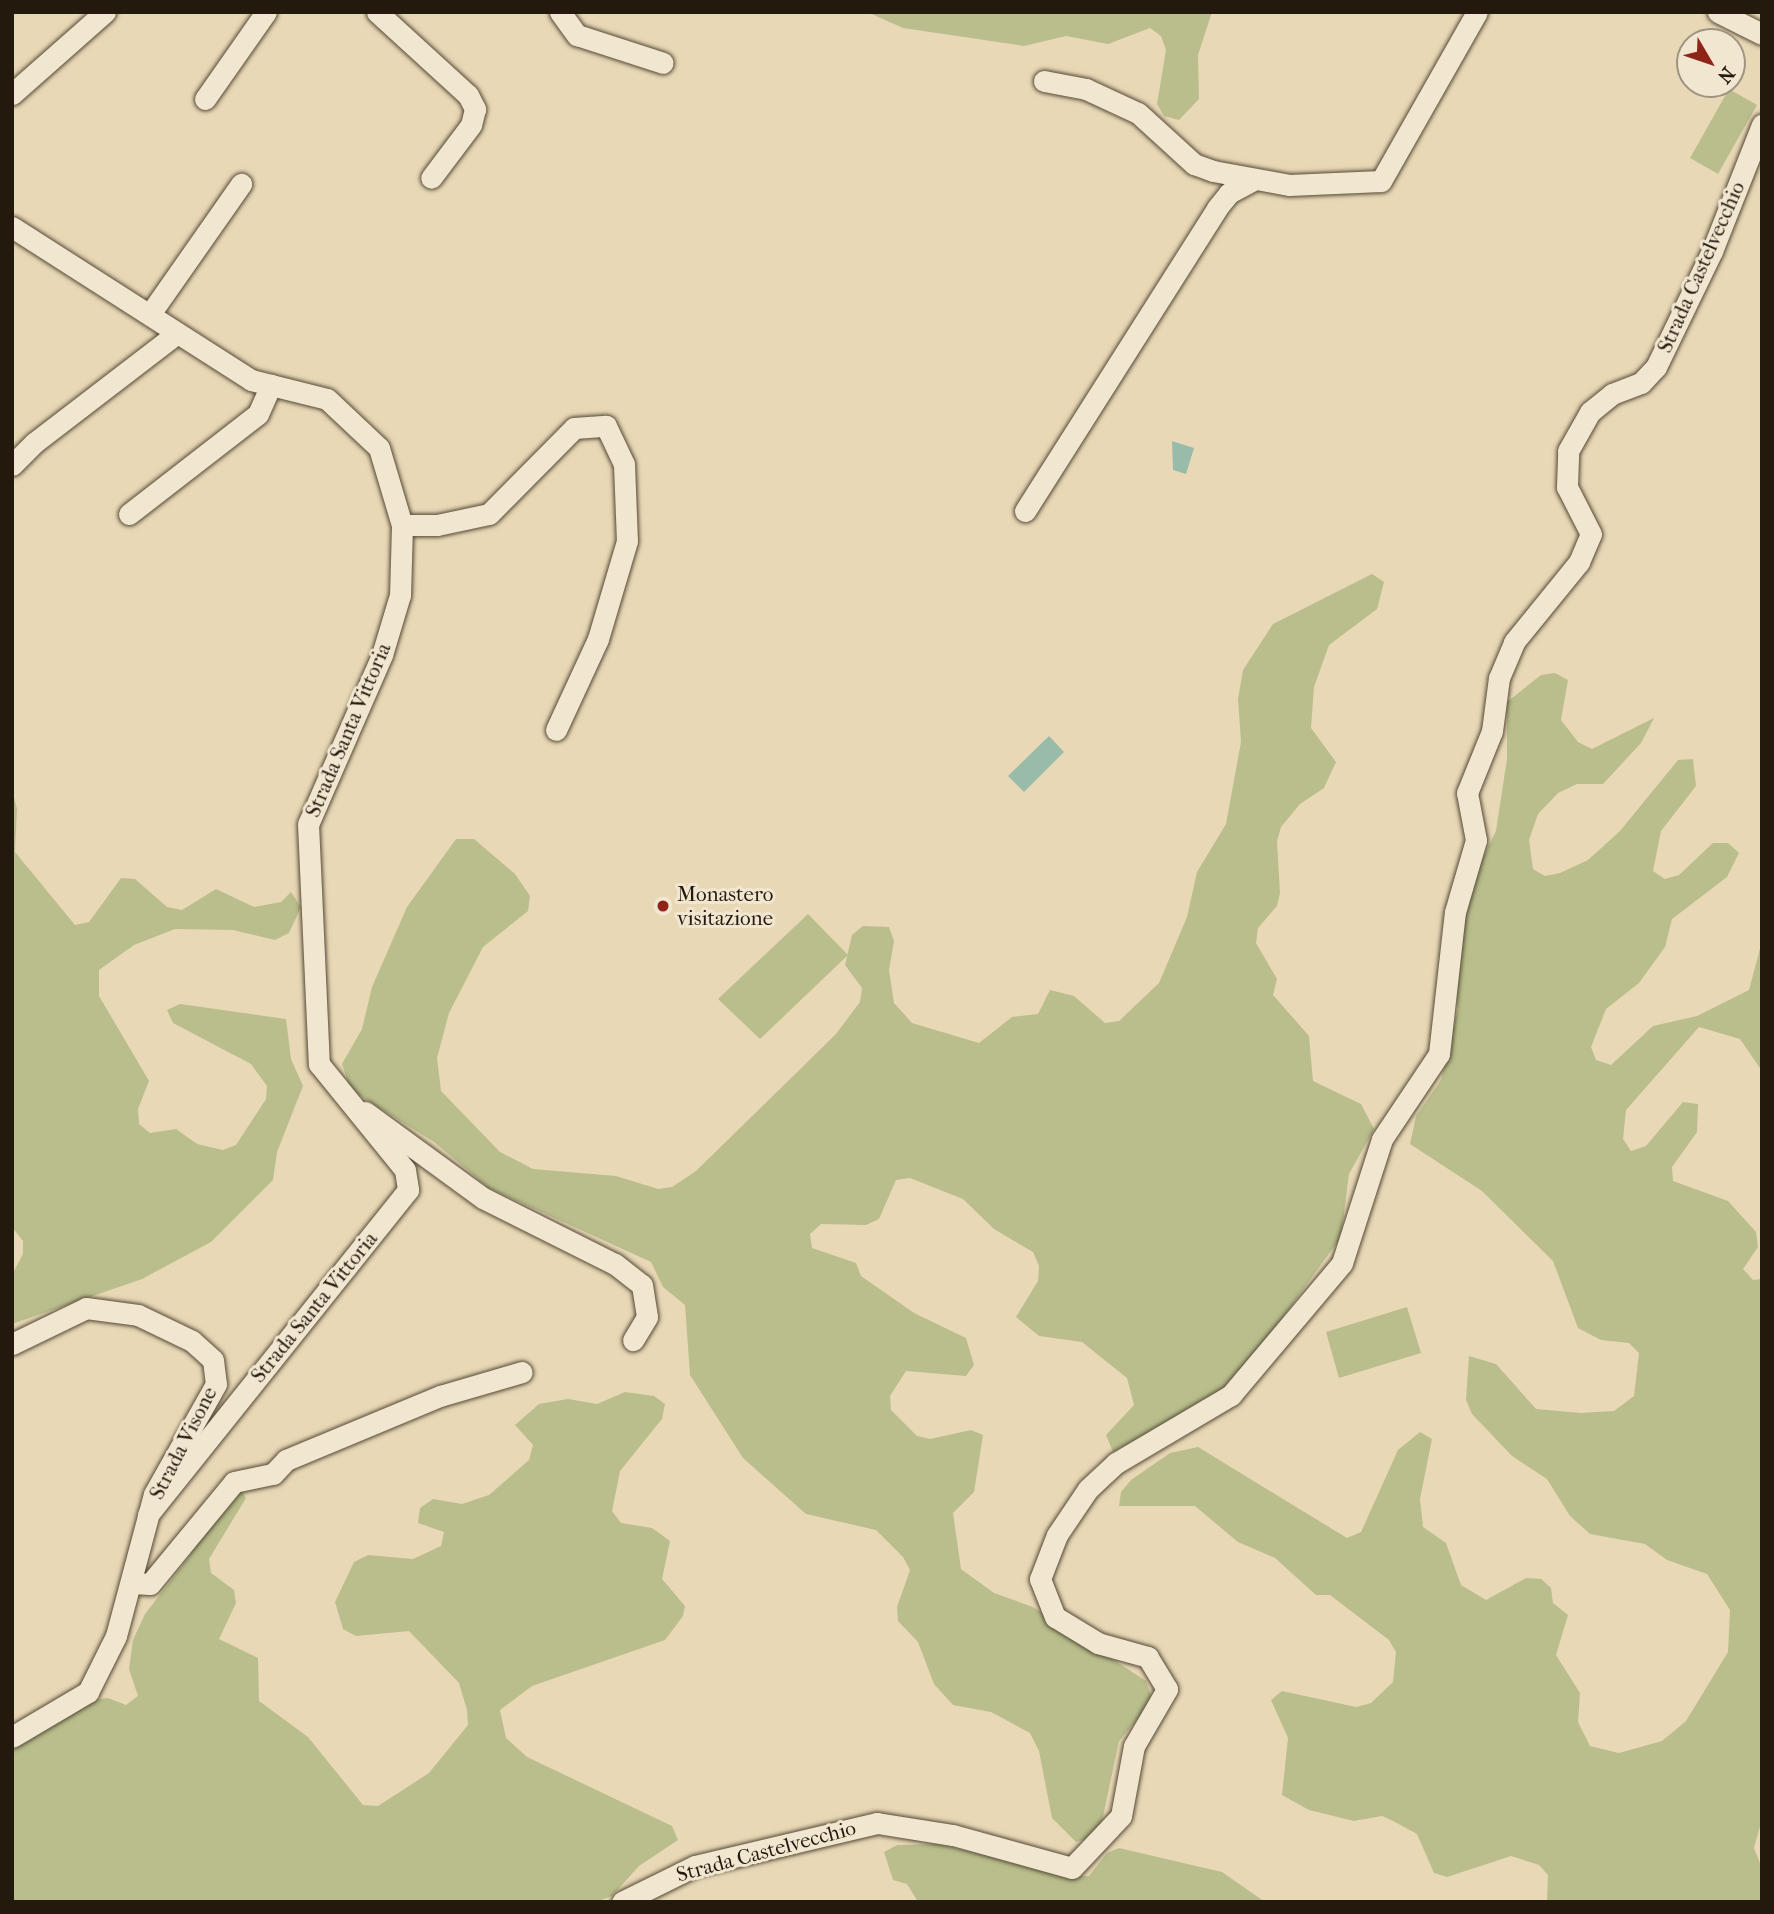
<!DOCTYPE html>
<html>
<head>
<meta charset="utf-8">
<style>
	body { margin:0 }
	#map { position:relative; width:1774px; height:1914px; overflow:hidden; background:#e9d8b6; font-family:"IM FELL French Canon",serif }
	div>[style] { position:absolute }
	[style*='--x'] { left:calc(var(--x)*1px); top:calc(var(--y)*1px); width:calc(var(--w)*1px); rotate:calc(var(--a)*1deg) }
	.green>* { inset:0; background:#b9be8c }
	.water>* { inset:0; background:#99bba9 }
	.roads { filter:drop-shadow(0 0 2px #544a37) drop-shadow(0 0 2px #544a37) }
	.minor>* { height:21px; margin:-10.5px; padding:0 10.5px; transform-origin:10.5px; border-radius:10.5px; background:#f1e6d0 }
	.dots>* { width:19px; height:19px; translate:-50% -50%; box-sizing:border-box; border:4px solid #f1e6d0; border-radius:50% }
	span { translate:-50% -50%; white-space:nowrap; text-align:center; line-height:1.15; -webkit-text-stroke:6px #f1e6d0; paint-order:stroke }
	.street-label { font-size:21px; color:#231a0d }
	.poi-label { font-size:21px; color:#231a0d }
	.left { translate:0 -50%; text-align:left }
	.frame { position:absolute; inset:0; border:14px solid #231a0d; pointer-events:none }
	.north { position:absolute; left:1676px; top:28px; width:70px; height:70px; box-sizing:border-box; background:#f1e6d0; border:2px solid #9f9482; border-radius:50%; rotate:129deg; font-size:19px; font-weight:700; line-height:28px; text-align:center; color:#231a0d }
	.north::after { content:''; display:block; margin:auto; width:24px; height:32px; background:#8f2418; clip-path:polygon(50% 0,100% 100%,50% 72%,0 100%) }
</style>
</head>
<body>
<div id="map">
	<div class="green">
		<div style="clip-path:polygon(867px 12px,1212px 12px,1198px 55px,1199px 99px,1179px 120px,1164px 116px,1157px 104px,1166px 50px,1161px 36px,1150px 28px,1108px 44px,1066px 36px,1024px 46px,903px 28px)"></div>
		<div style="clip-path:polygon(1729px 89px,1757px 105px,1718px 174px,1690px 158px)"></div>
		<div style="clip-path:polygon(1372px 574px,1384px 582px,1377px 609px,1329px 645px,1314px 687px,1311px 728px,1336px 762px,1324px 788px,1300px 804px,1281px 827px,1277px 841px,1280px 893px,1277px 906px,1258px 928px,1256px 943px,1277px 979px,1273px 995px,1309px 1036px,1313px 1081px,1361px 1104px,1374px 1129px,1349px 1174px,1341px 1237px,1257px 1353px,1221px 1392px,1113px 1452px,1106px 1435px,1134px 1405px,1127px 1378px,1082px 1342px,1039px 1336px,1016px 1317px,1038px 1281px,1039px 1266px,1033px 1252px,994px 1229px,963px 1199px,910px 1178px,896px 1180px,879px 1219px,866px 1225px,821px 1224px,810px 1234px,812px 1248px,856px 1263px,861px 1276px,914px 1313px,966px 1338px,974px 1365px,966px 1376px,906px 1371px,890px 1396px,891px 1410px,917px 1436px,930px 1439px,971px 1430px,983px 1435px,974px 1492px,953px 1513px,961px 1569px,994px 1593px,1033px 1607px,1146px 1681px,1151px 1695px,1147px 1708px,1119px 1741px,1101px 1826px,1092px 1837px,1076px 1842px,1052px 1818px,1039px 1751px,1030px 1733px,991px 1712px,953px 1705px,934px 1684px,918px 1642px,898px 1621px,897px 1607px,910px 1570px,903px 1557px,876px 1530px,806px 1514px,743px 1458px,690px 1375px,685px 1305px,663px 1287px,651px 1262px,489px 1188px,434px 1142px,351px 1090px,342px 1064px,362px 1029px,372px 987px,407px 907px,456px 839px,474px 839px,515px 874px,530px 896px,528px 911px,483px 947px,449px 1013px,437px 1058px,441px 1091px,500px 1152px,533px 1169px,616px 1176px,658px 1189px,672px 1187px,696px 1171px,836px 1034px,860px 1002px,862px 988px,845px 965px,852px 935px,863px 926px,889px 927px,894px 941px,889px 970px,894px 1003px,912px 1023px,979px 1043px,1012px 1017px,1038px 1014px,1050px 990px,1074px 996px,1105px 1023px,1119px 1021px,1159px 983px,1187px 917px,1197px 872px,1226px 824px,1241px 742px,1238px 699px,1243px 670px,1273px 624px)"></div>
		<div style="clip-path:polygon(1555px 673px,1568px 680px,1561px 720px,1578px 742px,1592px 749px,1654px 718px,1641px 743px,1603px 784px,1577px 784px,1558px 793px,1538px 814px,1529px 840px,1533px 869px,1545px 876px,1560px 873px,1588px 860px,1620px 831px,1678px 760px,1693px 759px,1696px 786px,1661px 831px,1653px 871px,1665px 879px,1679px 875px,1713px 843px,1728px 843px,1739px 853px,1727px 877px,1672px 919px,1665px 947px,1639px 983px,1606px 1009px,1591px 1047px,1596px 1060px,1611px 1065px,1653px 1026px,1697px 1016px,1749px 990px,1762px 941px,1762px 1071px,1740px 1039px,1699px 1027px,1626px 1110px,1623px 1139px,1631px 1151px,1646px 1146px,1683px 1102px,1698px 1104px,1697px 1132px,1672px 1167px,1673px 1181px,1728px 1201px,1756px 1232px,1758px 1247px,1743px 1269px,1753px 1280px,1762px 1279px,1762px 1819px,1754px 1848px,1762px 1868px,1762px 1902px,1547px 1902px,1548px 1875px,1539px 1865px,1511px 1856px,1447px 1877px,1434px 1873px,1417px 1834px,1393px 1821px,1382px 1816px,1354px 1821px,1309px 1810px,1282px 1795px,1288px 1738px,1271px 1700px,1282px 1691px,1356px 1707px,1371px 1703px,1393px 1682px,1396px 1652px,1389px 1640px,1330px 1595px,1316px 1595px,1275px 1558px,1238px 1542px,1195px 1506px,1119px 1506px,1121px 1492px,1131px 1480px,1170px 1453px,1198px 1447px,1347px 1538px,1361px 1532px,1398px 1450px,1420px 1432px,1432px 1439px,1420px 1499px,1423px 1527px,1446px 1543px,1461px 1585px,1486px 1600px,1526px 1578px,1541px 1579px,1551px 1588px,1553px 1603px,1568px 1615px,1556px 1655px,1580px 1693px,1578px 1722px,1590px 1746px,1619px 1753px,1662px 1741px,1686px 1721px,1728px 1652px,1730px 1610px,1707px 1574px,1667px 1560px,1645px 1544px,1590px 1534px,1570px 1516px,1547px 1479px,1512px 1456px,1472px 1414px,1466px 1400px,1469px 1356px,1496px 1364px,1536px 1409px,1581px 1413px,1614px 1411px,1634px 1396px,1639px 1353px,1629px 1343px,1601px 1340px,1578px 1328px,1553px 1261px,1482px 1191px,1410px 1144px,1416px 1116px,1441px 1080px,1458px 1009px,1454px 971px,1476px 871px,1496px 831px,1507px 759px,1507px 702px,1541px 675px)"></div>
		<div style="clip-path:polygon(12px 789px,17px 809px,15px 852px,75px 925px,89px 922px,121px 878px,135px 879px,167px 907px,182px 910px,216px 889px,254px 907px,281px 902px,291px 892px,301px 907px,289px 933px,275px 940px,233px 930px,175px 929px,134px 945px,99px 970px,99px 996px,149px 1081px,138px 1109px,139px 1124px,150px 1133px,176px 1129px,197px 1144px,223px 1150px,236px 1145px,266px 1099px,267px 1086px,251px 1064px,173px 1023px,167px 1010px,180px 1004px,286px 1019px,291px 1059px,303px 1086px,277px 1152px,273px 1180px,211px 1242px,142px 1279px,12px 1324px,12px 1275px,23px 1254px,23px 1241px,12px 1227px)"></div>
		<div style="clip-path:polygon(808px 914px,848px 955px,760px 1039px,718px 999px)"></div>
		<div style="clip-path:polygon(1407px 1307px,1421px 1353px,1339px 1378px,1326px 1332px)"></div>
		<div style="clip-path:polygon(625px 1392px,654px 1396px,665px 1404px,662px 1419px,620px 1471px,612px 1511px,621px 1523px,652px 1528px,670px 1541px,662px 1579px,685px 1606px,683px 1616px,665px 1640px,532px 1686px,500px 1710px,506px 1738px,527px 1757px,672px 1826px,678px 1840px,639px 1866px,612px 1896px,596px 1902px,12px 1902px,12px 1749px,91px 1700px,108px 1698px,126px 1705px,138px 1696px,129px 1669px,133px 1640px,145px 1614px,189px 1557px,217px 1502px,239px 1486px,246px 1498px,209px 1559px,211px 1573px,234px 1590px,236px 1603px,219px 1639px,258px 1658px,259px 1701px,308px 1737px,363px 1805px,378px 1806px,429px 1773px,468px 1725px,467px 1710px,459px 1683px,409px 1631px,356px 1636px,343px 1629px,335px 1602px,354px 1562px,368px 1555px,413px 1559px,441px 1546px,444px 1532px,418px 1523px,420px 1508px,433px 1499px,462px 1504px,489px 1495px,529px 1460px,533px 1445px,515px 1425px,539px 1404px,568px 1399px,597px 1404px)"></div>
		<div style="clip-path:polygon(937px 1844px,1075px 1876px,1089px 1876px,1107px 1853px,1119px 1848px,1222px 1872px,1265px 1902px,918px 1902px,907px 1884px,893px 1880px,884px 1852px,897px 1845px)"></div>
	</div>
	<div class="water">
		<div style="clip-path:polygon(1172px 441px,1194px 448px,1186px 474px,1173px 470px)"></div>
		<div style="clip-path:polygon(1049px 736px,1064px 752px,1024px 792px,1008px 776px)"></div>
	</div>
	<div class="roads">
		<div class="minor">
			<div style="--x:377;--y:12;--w:123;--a:42.4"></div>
			<div style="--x:468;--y:95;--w:16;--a:63"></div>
			<div style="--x:475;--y:109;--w:16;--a:104"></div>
			<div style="--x:471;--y:125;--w:66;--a:127"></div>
			<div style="--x:560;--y:12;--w:29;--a:54"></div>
			<div style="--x:577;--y:35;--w:90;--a:18"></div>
			<div style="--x:1718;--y:12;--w:49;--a:26.6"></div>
			<div style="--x:1044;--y:81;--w:43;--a:10.8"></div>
			<div style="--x:1086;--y:89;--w:57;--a:24.8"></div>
			<div style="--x:1138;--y:113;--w:76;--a:42.3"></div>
			<div style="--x:1194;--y:164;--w:20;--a:20"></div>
			<div style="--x:1213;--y:171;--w:77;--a:10.4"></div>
			<div style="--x:1289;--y:185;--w:92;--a:-2.5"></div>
			<div style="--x:1381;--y:181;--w:194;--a:-60.4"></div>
			<div style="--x:12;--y:94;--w:124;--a:-41.4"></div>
			<div style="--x:205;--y:99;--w:106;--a:-55"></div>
			<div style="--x:12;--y:227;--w:284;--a:32.6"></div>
			<div style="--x:251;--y:380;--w:78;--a:14"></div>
			<div style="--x:327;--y:399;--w:71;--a:43.3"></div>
			<div style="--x:379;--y:448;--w:80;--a:73.4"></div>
			<div style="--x:402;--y:525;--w:70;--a:91.6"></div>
			<div style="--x:400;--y:595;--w:63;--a:106.7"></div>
			<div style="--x:382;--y:655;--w:184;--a:113.6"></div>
			<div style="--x:308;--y:824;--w:240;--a:87.4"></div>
			<div style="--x:319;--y:1064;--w:136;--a:50.9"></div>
			<div style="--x:405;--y:1170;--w:20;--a:81"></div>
			<div style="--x:408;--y:1190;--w:416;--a:128.7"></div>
			<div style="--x:150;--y:314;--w:159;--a:-55"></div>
			<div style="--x:12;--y:465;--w:31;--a:-45"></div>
			<div style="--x:34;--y:443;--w:179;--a:-37.5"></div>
			<div style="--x:1025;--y:511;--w:359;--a:-57.6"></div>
			<div style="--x:1217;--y:208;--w:19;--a:-51"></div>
			<div style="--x:1229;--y:193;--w:26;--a:-28"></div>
			<div style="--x:129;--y:514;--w:163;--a:-37.8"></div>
			<div style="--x:258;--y:414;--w:32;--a:-66"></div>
			<div style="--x:402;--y:525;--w:35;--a:0"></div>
			<div style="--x:437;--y:525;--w:53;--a:-11.9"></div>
			<div style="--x:489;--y:514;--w:121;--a:-45.3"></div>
			<div style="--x:574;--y:428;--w:32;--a:-4"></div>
			<div style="--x:606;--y:426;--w:42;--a:64.7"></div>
			<div style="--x:624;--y:464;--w:77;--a:87.8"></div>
			<div style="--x:627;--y:541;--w:102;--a:106.5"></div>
			<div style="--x:598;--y:639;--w:100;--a:114.8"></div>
			<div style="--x:365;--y:1112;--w:146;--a:36.1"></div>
			<div style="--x:483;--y:1198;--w:148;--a:26.6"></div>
			<div style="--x:615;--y:1264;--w:34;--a:38"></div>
			<div style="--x:642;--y:1285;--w:32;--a:81"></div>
			<div style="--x:647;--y:1317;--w:27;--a:121"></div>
			<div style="--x:12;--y:1344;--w:82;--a:-25.9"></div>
			<div style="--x:86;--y:1308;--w:52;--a:7.7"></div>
			<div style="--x:138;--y:1315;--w:60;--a:25.7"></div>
			<div style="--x:192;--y:1341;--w:28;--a:42"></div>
			<div style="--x:213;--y:1360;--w:24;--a:83"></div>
			<div style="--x:216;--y:1384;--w:126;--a:119.4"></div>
			<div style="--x:154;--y:1494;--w:147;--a:105"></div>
			<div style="--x:116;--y:1636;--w:63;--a:116.6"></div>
			<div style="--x:88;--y:1692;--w:88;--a:149.4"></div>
			<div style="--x:131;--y:1583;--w:19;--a:3"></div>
			<div style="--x:150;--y:1584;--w:132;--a:-50.5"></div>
			<div style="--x:234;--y:1482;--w:40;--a:-12"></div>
			<div style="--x:273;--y:1474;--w:19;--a:-47"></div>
			<div style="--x:286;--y:1460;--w:167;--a:-22.6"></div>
			<div style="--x:440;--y:1396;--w:85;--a:-16.3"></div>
			<div style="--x:622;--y:1902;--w:81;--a:-26.3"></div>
			<div style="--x:695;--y:1866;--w:187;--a:-13.3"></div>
			<div style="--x:877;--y:1823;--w:77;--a:9"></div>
			<div style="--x:953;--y:1835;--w:123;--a:15.5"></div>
			<div style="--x:1072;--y:1868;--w:71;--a:-46.7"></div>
			<div style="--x:1121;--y:1816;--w:71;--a:-79.5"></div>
			<div style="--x:1134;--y:1746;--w:66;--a:-59.9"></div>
			<div style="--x:1167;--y:1689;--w:37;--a:-121"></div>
			<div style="--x:1148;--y:1657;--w:52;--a:-164.4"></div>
			<div style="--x:1098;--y:1643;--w:50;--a:-148.8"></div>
			<div style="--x:1055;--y:1617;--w:41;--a:-111.5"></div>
			<div style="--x:1040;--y:1579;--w:47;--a:-68.9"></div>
			<div style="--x:1057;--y:1535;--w:55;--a:-56"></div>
			<div style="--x:1088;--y:1489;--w:38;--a:-43"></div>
			<div style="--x:1116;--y:1463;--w:134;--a:-30.6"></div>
			<div style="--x:1231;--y:1395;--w:172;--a:-49.9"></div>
			<div style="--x:1342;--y:1263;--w:130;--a:-72.1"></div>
			<div style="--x:1382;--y:1139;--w:102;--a:-56.2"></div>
			<div style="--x:1439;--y:1054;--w:143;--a:-83.6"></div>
			<div style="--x:1455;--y:912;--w:75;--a:-73.7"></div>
			<div style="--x:1476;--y:840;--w:48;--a:-100.8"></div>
			<div style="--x:1467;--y:793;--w:67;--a:-68"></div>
			<div style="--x:1492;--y:731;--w:53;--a:-82.5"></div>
			<div style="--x:1499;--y:678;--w:39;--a:-67"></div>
			<div style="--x:1514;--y:642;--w:103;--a:-50.9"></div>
			<div style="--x:1579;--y:562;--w:30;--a:-67"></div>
			<div style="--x:1591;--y:534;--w:53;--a:-117.1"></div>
			<div style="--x:1567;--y:487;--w:36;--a:-88"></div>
			<div style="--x:1568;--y:451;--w:45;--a:-60.6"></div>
			<div style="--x:1590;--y:412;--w:28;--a:-39"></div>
			<div style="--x:1612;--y:394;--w:31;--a:-21"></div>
			<div style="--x:1641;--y:383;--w:22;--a:-47"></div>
			<div style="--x:1656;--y:367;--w:129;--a:-64.2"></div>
			<div style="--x:1712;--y:251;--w:136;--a:-68.4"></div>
		</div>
	</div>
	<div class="dots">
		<div style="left:663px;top:906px;background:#8f2418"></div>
	</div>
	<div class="street-label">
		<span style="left:1701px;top:267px;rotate:-66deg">Strada Castelvecchio</span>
		<span style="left:348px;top:730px;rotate:-67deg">Strada Santa Vittoria</span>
		<span style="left:314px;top:1307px;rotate:-51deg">Strada Santa Vittoria</span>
		<span style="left:183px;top:1443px;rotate:-63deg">Strada Visone</span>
		<span style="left:766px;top:1851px;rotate:-15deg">Strada Castelvecchio</span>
	</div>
	<div class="poi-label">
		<span class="left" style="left:677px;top:906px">Monastero<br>visitazione</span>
	</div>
	<div class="frame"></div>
	<div class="north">N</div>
</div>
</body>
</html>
